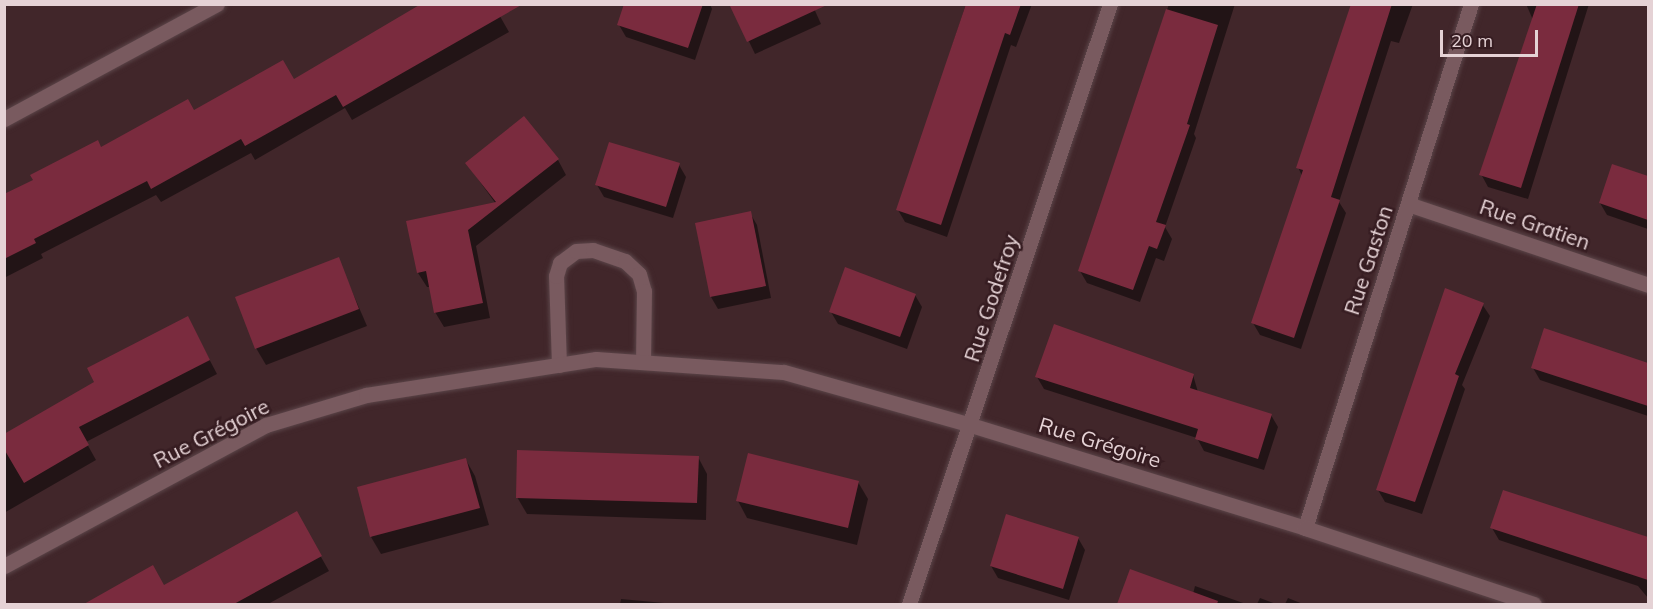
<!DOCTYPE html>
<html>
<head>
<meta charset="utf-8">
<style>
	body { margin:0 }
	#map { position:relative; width:1653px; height:609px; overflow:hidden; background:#41262a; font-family:Mulish,sans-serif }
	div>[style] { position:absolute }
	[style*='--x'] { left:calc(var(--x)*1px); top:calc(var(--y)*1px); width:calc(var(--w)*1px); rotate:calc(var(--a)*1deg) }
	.shadow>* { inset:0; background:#0007 }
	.building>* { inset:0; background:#7a2b3e }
	.roads { filter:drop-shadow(0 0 2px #5b4549) drop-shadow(0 0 2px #5b4549) }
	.minor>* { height:15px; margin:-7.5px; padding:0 7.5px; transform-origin:7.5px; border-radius:7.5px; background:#795a5f }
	span { translate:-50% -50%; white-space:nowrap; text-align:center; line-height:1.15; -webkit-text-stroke:5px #361c21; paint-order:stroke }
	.street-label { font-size:21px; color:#e5d2d5 }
	.frame { position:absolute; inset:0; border:6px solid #e5d2d5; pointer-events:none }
	.scale { position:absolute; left:1440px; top:30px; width:98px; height:27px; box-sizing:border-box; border:3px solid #e5d2d5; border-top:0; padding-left:8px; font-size:18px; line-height:21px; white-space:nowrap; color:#e5d2d5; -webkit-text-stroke:4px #361c21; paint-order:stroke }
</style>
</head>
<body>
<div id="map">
	<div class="shadow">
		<div style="clip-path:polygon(493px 4px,509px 32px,352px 120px,345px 108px,255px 160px,251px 153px,161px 202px,156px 195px,41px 254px,43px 258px,4px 278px,4px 196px,101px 149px,194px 112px,294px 81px)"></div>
		<div style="clip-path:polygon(625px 4px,710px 4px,712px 9px,695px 60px,626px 37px,619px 25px)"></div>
		<div style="clip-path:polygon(731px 4px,812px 4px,821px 24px,755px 54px)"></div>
		<div style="clip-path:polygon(966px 4px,1032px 4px,1016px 47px,1011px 45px,947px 237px,905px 222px,898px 210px)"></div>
		<div style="clip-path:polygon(1169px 4px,1235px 4px,1194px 134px,1196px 138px,1165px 227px,1172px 239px,1164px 261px,1156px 258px,1140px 302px,1087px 283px,1080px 271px)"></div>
		<div style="clip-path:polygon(1353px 4px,1413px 4px,1399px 43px,1391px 41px,1339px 202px,1346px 213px,1301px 349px,1260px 335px,1253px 323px,1302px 176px,1298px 167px)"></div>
		<div style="clip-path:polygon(1526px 4px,1589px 4px,1528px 199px,1488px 187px,1481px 174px,1533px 20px)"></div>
		<div style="clip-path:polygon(558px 160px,566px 175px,476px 246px,490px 318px,444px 327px,435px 312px,430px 287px,427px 287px,418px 273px,496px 204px,467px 164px)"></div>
		<div style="clip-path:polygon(679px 165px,686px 177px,673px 218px,604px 197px,597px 185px)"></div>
		<div style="clip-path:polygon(1613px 165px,1648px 177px,1648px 229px,1607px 215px,1600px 203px)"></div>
		<div style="clip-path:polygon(750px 213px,757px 225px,771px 298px,718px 309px,711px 297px)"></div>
		<div style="clip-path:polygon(338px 259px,367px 326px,266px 365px,256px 348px)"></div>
		<div style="clip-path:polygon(915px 295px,922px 307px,907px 349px,838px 324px,831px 312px)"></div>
		<div style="clip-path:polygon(1482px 304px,1490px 316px,1462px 385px,1465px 389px,1422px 514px,1385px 502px,1378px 490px)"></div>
		<div style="clip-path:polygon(1545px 330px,1648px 365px,1648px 416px,1540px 380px,1533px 368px)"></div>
		<div style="clip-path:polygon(195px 332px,217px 374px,86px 442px,96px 460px,4px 513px,4px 435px)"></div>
		<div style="clip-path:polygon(1193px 375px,1198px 392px,1271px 415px,1278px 427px,1264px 470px,1204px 451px,1197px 438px,1044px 389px,1037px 377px)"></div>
		<div style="clip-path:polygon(698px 457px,707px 474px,706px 520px,527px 514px,517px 497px)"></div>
		<div style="clip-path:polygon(466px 460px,475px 476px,489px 525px,381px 554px,371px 537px)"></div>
		<div style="clip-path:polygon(858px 482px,868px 499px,857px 545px,747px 518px,738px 501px)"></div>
		<div style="clip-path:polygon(296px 513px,329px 571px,268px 604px,87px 604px,152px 567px,167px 592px)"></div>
		<div style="clip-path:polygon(1492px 528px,1648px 546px,1648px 598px,1638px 586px,1499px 540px)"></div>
		<div style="clip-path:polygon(1078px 538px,1085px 550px,1069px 600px,998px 578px,991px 566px)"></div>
		<div style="clip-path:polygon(1131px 571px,1193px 594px,1195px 586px,1246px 604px,1119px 604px)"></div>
		<div style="clip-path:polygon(1260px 598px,1276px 604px,1257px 604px)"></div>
		<div style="clip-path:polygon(1288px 598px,1303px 604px,1285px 604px)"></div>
		<div style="clip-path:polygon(621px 599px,675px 604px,620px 604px)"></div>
	</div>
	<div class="building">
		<div style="clip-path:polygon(421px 4px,523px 4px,343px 107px,336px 95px,245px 146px,241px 139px,151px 189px,147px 181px,34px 239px,36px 243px,4px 259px,4px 194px,33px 180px,30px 175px,98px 140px,101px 147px,188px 99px,194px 110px,283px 60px,294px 79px)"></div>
		<div style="clip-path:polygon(624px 4px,703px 4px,688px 48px,617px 25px)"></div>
		<div style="clip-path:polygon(729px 4px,829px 4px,747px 42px)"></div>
		<div style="clip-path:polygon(966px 4px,1021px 4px,1010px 35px,1005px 33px,941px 225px,896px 210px)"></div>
		<div style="clip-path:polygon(1351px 4px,1392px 4px,1331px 197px,1340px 200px,1294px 338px,1251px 323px,1303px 170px,1296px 168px)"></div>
		<div style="clip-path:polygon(1537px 4px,1579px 4px,1521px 188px,1479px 175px)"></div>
		<div style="clip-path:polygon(1166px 9px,1218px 25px,1187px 124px,1190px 125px,1156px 222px,1166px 225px,1157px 249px,1149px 246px,1133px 290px,1078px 271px)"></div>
		<div style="clip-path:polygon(524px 116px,559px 159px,468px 230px,483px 303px,434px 313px,426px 271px,417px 273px,406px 221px,496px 202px,465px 163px)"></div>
		<div style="clip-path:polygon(609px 142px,680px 163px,666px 207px,595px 185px)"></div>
		<div style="clip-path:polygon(1612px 164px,1648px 176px,1648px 220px,1599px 203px)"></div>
		<div style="clip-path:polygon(751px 211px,766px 286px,710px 297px,695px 223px)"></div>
		<div style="clip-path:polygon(339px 257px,359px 309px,255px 349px,235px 297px)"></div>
		<div style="clip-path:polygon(845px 267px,916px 294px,900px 337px,829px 312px)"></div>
		<div style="clip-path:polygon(1445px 288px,1484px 303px,1455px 374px,1459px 376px,1415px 502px,1376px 490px)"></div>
		<div style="clip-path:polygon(188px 316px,210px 360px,79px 427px,89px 445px,24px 483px,4px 449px,4px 434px,94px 382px,87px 368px)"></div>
		<div style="clip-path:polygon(1054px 324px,1194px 374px,1190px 388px,1272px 414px,1258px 459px,1195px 439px,1198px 429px,1035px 377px)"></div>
		<div style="clip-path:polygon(1544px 328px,1648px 363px,1648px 406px,1531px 368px)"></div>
		<div style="clip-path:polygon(517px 450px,699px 456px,697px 503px,516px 498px)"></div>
		<div style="clip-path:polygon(748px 453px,859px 481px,848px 528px,736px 501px)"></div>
		<div style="clip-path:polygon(466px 458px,480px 508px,370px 537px,357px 487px)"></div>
		<div style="clip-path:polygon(1503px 490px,1648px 537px,1648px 580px,1490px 528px)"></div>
		<div style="clip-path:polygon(297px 511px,322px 556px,234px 604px,84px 604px,153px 565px,164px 585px)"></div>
		<div style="clip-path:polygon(1006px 514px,1079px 537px,1063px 589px,990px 566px)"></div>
		<div style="clip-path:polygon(1130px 569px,1218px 601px,1217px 604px,1117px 604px)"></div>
	</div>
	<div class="roads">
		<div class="minor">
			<div style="--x:4;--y:119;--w:242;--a:-28.4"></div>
			<div style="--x:1408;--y:204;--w:253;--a:18.6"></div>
			<div style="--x:559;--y:365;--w:89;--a:-91.9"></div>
			<div style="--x:556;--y:276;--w:14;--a:-73"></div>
			<div style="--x:560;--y:263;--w:20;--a:-37"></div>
			<div style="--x:576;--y:251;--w:17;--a:-3"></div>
			<div style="--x:593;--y:250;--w:34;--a:19"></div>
			<div style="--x:625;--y:261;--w:19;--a:43"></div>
			<div style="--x:639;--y:274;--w:18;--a:74"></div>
			<div style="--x:644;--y:291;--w:71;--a:90.8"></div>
			<div style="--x:1305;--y:528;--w:550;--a:-72.42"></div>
			<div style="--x:4;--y:566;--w:298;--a:-28.3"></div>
			<div style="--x:266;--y:425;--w:104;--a:-16.7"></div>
			<div style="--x:366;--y:395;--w:233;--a:-8.9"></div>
			<div style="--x:596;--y:359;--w:188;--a:4"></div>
			<div style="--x:784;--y:372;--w:194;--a:15.8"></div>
			<div style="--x:971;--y:425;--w:350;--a:17.1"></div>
			<div style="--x:1305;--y:528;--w:241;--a:18.4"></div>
			<div style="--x:909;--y:604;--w:633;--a:-71.48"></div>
		</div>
	</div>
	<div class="street-label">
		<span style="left:1535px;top:224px;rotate:19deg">Rue Gratien</span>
		<span style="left:1368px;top:260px;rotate:-72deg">Rue Gaston</span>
		<span style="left:991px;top:298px;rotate:-72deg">Rue Godefroy</span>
		<span style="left:211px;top:433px;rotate:-27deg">Rue Grégoire</span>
		<span style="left:1100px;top:442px;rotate:17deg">Rue Grégoire</span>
	</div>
	<div class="frame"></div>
	<div class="scale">20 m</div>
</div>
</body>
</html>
